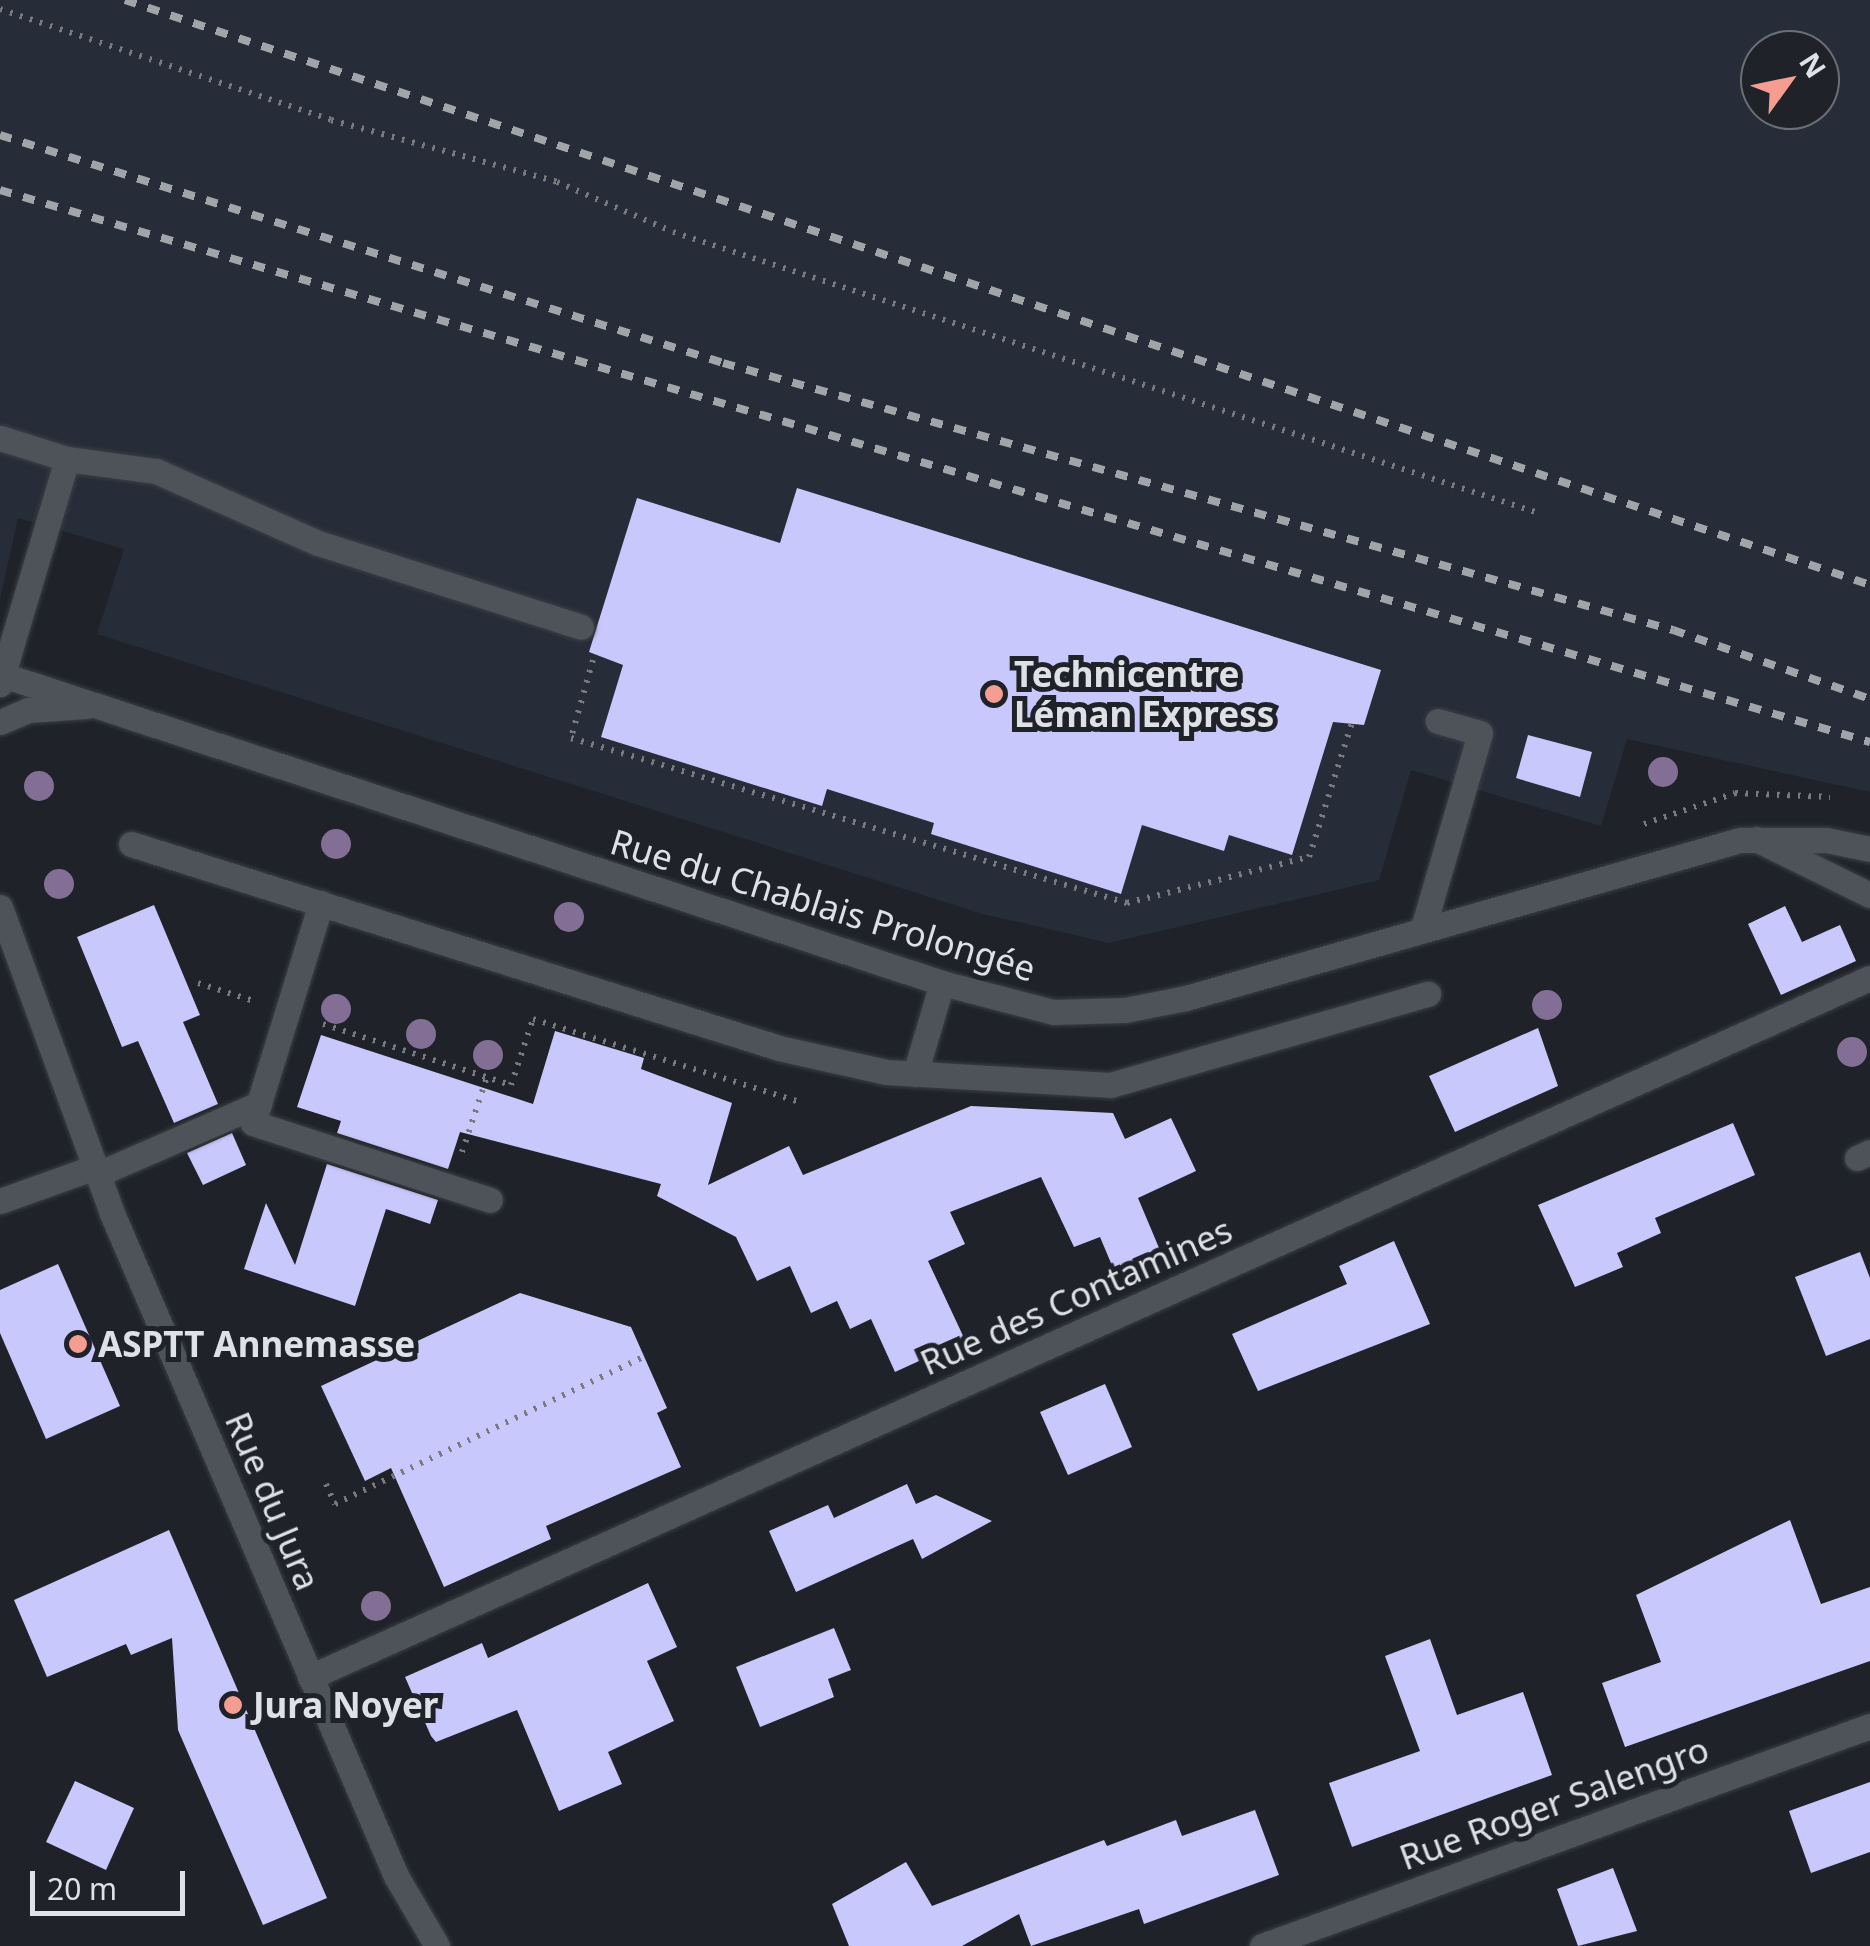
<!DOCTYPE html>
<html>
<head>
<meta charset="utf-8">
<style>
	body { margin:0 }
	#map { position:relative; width:1870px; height:1946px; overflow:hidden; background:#1f2329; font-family:"Noto Sans",sans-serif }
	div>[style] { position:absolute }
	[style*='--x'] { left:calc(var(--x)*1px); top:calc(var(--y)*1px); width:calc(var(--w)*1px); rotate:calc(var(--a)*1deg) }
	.built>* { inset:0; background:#262d38 }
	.building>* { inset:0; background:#c8c8fc }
	.path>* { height:6px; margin-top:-3px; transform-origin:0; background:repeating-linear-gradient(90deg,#777b80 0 2.5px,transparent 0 10.5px) }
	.roads { filter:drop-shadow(0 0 2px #3c3f44) drop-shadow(0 0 2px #3c3f44) }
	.service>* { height:25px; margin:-12.5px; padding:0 12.5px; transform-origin:12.5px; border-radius:12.5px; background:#4e5259 }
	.minor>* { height:25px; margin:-12.5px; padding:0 12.5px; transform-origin:12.5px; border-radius:12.5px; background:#4e5259 }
	.tertiary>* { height:25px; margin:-12.5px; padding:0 12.5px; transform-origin:12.5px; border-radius:12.5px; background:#4e5259 }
	.rail>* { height:8px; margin-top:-4px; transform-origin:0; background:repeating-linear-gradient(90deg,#a1a5a9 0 12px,transparent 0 24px) }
	.trees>* { width:30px; height:30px; margin:-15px; border-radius:50%; background:#836f96 }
	.dots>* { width:28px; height:28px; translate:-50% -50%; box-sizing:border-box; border:5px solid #1f2329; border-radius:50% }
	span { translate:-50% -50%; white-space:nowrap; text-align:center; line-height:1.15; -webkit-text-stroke:10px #1f2329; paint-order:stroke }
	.poi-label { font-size:35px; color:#dee1e5; font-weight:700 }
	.left { translate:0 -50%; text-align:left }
	.street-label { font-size:35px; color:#dee1e5 }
	.north { position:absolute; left:1740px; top:30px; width:100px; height:100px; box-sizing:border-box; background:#1f2329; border:2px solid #6b6f74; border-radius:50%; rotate:57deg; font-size:28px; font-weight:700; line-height:40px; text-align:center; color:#dee1e5 }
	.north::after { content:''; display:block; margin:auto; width:35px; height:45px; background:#f59d90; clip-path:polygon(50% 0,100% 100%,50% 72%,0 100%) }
	.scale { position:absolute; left:30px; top:1871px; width:155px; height:45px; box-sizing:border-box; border:5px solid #dee1e5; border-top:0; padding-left:12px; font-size:30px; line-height:35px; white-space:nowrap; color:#dee1e5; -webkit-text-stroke:8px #1f2329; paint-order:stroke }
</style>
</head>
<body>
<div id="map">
	<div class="built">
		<div style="clip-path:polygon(evenodd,0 0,1870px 0,1870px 792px,1627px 739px,1601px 826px,1411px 770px,1379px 880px,1109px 943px,983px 914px,97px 634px,124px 549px,18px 518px,0 599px,0 0,1760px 50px,1820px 50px,1820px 110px,1760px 110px,1760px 50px)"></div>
	</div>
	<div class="building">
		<div style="clip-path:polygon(797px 488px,1381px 670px,1364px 725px,1333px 722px,1292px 855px,1229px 835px,1224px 851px,1142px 825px,1121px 894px,931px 834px,934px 823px,827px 789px,822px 806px,601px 737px,623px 665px,589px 652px,637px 498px,780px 543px)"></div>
		<div style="clip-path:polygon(1528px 735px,1592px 752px,1580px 797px,1516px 778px)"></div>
		<div style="clip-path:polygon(154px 905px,200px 1015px,183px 1022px,218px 1104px,174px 1123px,138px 1041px,122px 1047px,77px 937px)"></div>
		<div style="clip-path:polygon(1785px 906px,1802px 942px,1840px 925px,1856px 961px,1781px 995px,1748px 924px)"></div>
		<div style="clip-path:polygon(1538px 1028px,1558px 1086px,1455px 1132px,1429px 1076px)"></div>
		<div style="clip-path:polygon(555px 1031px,644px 1058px,641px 1069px,732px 1103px,708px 1185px,789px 1146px,803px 1175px,971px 1106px,1113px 1113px,1125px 1139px,1171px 1118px,1196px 1171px,1138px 1198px,1162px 1255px,1116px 1275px,1100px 1237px,1074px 1247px,1041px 1177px,950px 1212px,965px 1244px,928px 1261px,965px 1340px,895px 1372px,871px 1319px,850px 1329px,837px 1301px,811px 1313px,790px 1266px,757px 1281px,736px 1237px,657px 1196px,661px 1184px,460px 1132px,448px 1169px,337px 1133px,341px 1121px,297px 1107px,321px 1035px,533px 1104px)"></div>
		<div style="clip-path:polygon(1733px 1123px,1755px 1175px,1655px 1218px,1661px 1233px,1617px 1253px,1623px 1267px,1575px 1287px,1538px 1205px)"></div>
		<div style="clip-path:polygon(232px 1133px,246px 1165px,203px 1185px,187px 1153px)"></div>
		<div style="clip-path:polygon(327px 1164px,438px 1200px,430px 1224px,386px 1209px,355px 1306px,244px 1269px,266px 1203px,295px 1265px)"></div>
		<div style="clip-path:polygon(1394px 1241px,1430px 1324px,1258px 1391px,1232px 1334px,1347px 1284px,1339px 1266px)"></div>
		<div style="clip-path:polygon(1860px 1252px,1870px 1278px,1870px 1339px,1826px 1356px,1795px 1277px)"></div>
		<div style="clip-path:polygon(58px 1264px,120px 1406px,46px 1439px,0 1333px,0 1290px)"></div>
		<div style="clip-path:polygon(520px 1293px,631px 1327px,667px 1408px,657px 1413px,681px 1467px,546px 1526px,551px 1539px,444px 1587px,391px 1468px,365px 1481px,321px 1386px)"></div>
		<div style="clip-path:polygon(1105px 1384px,1132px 1447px,1068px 1475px,1040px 1412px)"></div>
		<div style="clip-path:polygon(907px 1484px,916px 1504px,936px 1495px,992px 1521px,922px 1559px,913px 1539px,796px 1592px,769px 1531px,828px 1505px,834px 1518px)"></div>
		<div style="clip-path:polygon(1790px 1520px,1821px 1604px,1870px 1587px,1870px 1661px,1625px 1747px,1602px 1683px,1661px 1662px,1636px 1595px)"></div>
		<div style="clip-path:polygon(169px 1530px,327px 1898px,263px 1925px,178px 1730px,172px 1638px,131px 1655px,126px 1644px,47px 1677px,14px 1600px)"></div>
		<div style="clip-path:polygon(648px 1583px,677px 1647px,647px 1661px,674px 1721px,608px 1752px,622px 1784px,559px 1811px,517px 1710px,436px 1742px,431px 1736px,405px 1677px,482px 1643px,488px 1658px)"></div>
		<div style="clip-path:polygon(834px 1628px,851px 1670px,828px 1679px,834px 1697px,760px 1727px,736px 1667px)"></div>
		<div style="clip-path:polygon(1430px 1639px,1457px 1715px,1523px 1692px,1552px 1775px,1352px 1847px,1329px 1783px,1420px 1751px,1385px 1656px)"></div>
		<div style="clip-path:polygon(75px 1781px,134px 1808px,106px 1870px,46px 1842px)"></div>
		<div style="clip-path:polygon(1870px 1782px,1870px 1852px,1811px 1873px,1789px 1811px)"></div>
		<div style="clip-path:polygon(1255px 1810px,1279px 1875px,1144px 1924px,1139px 1909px,1031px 1946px,1019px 1914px,962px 1946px,849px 1946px,832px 1904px,906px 1862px,932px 1906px,1104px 1840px,1107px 1846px,1176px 1820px,1182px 1836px)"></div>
		<div style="clip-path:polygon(1613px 1868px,1637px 1931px,1578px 1946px,1557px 1889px)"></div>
	</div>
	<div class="path">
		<div style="--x:0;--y:9;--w:349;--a:18.5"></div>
		<div style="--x:331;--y:120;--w:234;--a:15.3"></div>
		<div style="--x:557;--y:182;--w:126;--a:23.3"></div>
		<div style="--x:673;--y:232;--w:910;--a:17.98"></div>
		<div style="--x:593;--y:660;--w:81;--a:105.8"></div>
		<div style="--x:571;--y:738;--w:580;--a:16.53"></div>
		<div style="--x:1127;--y:903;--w:188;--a:-14.2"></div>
		<div style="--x:1309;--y:857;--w:142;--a:-72.3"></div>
		<div style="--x:1644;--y:824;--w:96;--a:-18.8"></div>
		<div style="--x:1735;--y:793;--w:95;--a:2.4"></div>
		<div style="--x:198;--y:983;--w:59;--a:17.8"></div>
		<div style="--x:323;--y:1024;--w:198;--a:18"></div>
		<div style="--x:511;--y:1085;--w:70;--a:-71.6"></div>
		<div style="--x:533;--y:1019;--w:283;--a:17.3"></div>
		<div style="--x:462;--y:1152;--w:79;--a:-71.6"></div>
		<div style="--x:326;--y:1484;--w:22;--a:66"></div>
		<div style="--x:335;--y:1504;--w:341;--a:-25.5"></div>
	</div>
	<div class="roads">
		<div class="service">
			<div style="--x:0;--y:438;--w:70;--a:17.4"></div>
			<div style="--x:67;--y:459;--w:235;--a:106.6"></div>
			<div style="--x:67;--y:459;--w:90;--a:7.7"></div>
			<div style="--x:156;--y:471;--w:177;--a:24"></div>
			<div style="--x:318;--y:543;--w:276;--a:17.7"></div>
			<div style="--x:131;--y:844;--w:679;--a:17.47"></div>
			<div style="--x:779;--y:1048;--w:110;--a:12.6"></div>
			<div style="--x:886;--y:1072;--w:224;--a:3.3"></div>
			<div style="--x:1110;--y:1085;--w:331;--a:-16"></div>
			<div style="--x:321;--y:903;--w:230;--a:107.2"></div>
			<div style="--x:253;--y:1123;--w:249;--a:18"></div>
			<div style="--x:1423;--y:928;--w:203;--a:-73.7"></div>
			<div style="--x:1480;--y:733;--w:44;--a:-164.1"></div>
			<div style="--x:915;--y:1074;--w:95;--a:-73.5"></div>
			<div style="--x:1857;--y:1158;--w:14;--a:-25"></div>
			<div style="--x:98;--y:1174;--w:176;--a:-23.5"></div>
		</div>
		<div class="minor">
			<div style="--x:0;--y:722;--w:30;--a:-23"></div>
			<div style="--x:28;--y:710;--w:59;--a:-3.9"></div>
			<div style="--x:1756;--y:839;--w:127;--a:26.2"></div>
			<div style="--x:0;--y:907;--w:324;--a:69.9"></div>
			<div style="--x:111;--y:1211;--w:723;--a:66.8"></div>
			<div style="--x:396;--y:1876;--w:81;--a:59.6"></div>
			<div style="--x:0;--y:1201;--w:101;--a:-19.7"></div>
			<div style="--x:310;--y:1677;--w:1709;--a:-24.14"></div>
			<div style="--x:1262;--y:1946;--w:647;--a:-19.89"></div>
		</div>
		<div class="tertiary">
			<div style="--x:0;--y:674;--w:991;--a:18.16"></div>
			<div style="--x:942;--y:983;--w:115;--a:14.6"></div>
			<div style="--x:1053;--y:1012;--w:72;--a:-1.6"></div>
			<div style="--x:1125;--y:1010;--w:62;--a:-11.1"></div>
			<div style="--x:1186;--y:998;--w:576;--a:-15.92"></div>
			<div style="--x:1740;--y:840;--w:86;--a:0"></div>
			<div style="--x:1826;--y:840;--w:45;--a:11.6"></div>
		</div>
	</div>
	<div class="rail">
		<div style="--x:125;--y:0;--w:1840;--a:18.53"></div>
		<div style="--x:0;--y:135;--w:758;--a:17.5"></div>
		<div style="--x:723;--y:363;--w:987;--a:15.7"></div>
		<div style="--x:1673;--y:630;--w:209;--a:19.3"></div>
		<div style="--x:0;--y:190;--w:1950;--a:16.45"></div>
	</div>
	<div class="trees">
		<div style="left:1663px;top:772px"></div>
		<div style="left:39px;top:786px"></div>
		<div style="left:336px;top:844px"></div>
		<div style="left:59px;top:884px"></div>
		<div style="left:569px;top:917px"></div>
		<div style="left:1547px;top:1005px"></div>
		<div style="left:336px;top:1009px"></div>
		<div style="left:421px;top:1034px"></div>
		<div style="left:1852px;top:1052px"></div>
		<div style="left:488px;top:1055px"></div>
		<div style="left:376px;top:1606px"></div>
	</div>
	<div class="dots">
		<div style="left:994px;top:694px;background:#f59d90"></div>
		<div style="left:78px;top:1344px;background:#f59d90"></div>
		<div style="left:233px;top:1705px;background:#f59d90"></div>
	</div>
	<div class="poi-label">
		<span class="left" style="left:1014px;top:694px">Technicentre<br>Léman Express</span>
		<span class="left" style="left:98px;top:1344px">ASPTT Annemasse</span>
		<span class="left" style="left:253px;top:1705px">Jura Noyer</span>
	</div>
	<div class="street-label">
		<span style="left:823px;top:905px;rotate:17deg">Rue du Chablais Prolongée</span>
		<span style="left:1076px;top:1296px;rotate:-24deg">Rue des Contamines</span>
		<span style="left:273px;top:1501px;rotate:67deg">Rue du Jura</span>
		<span style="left:1554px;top:1803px;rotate:-20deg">Rue Roger Salengro</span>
	</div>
	<div class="north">N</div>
	<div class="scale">20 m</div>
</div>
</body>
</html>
